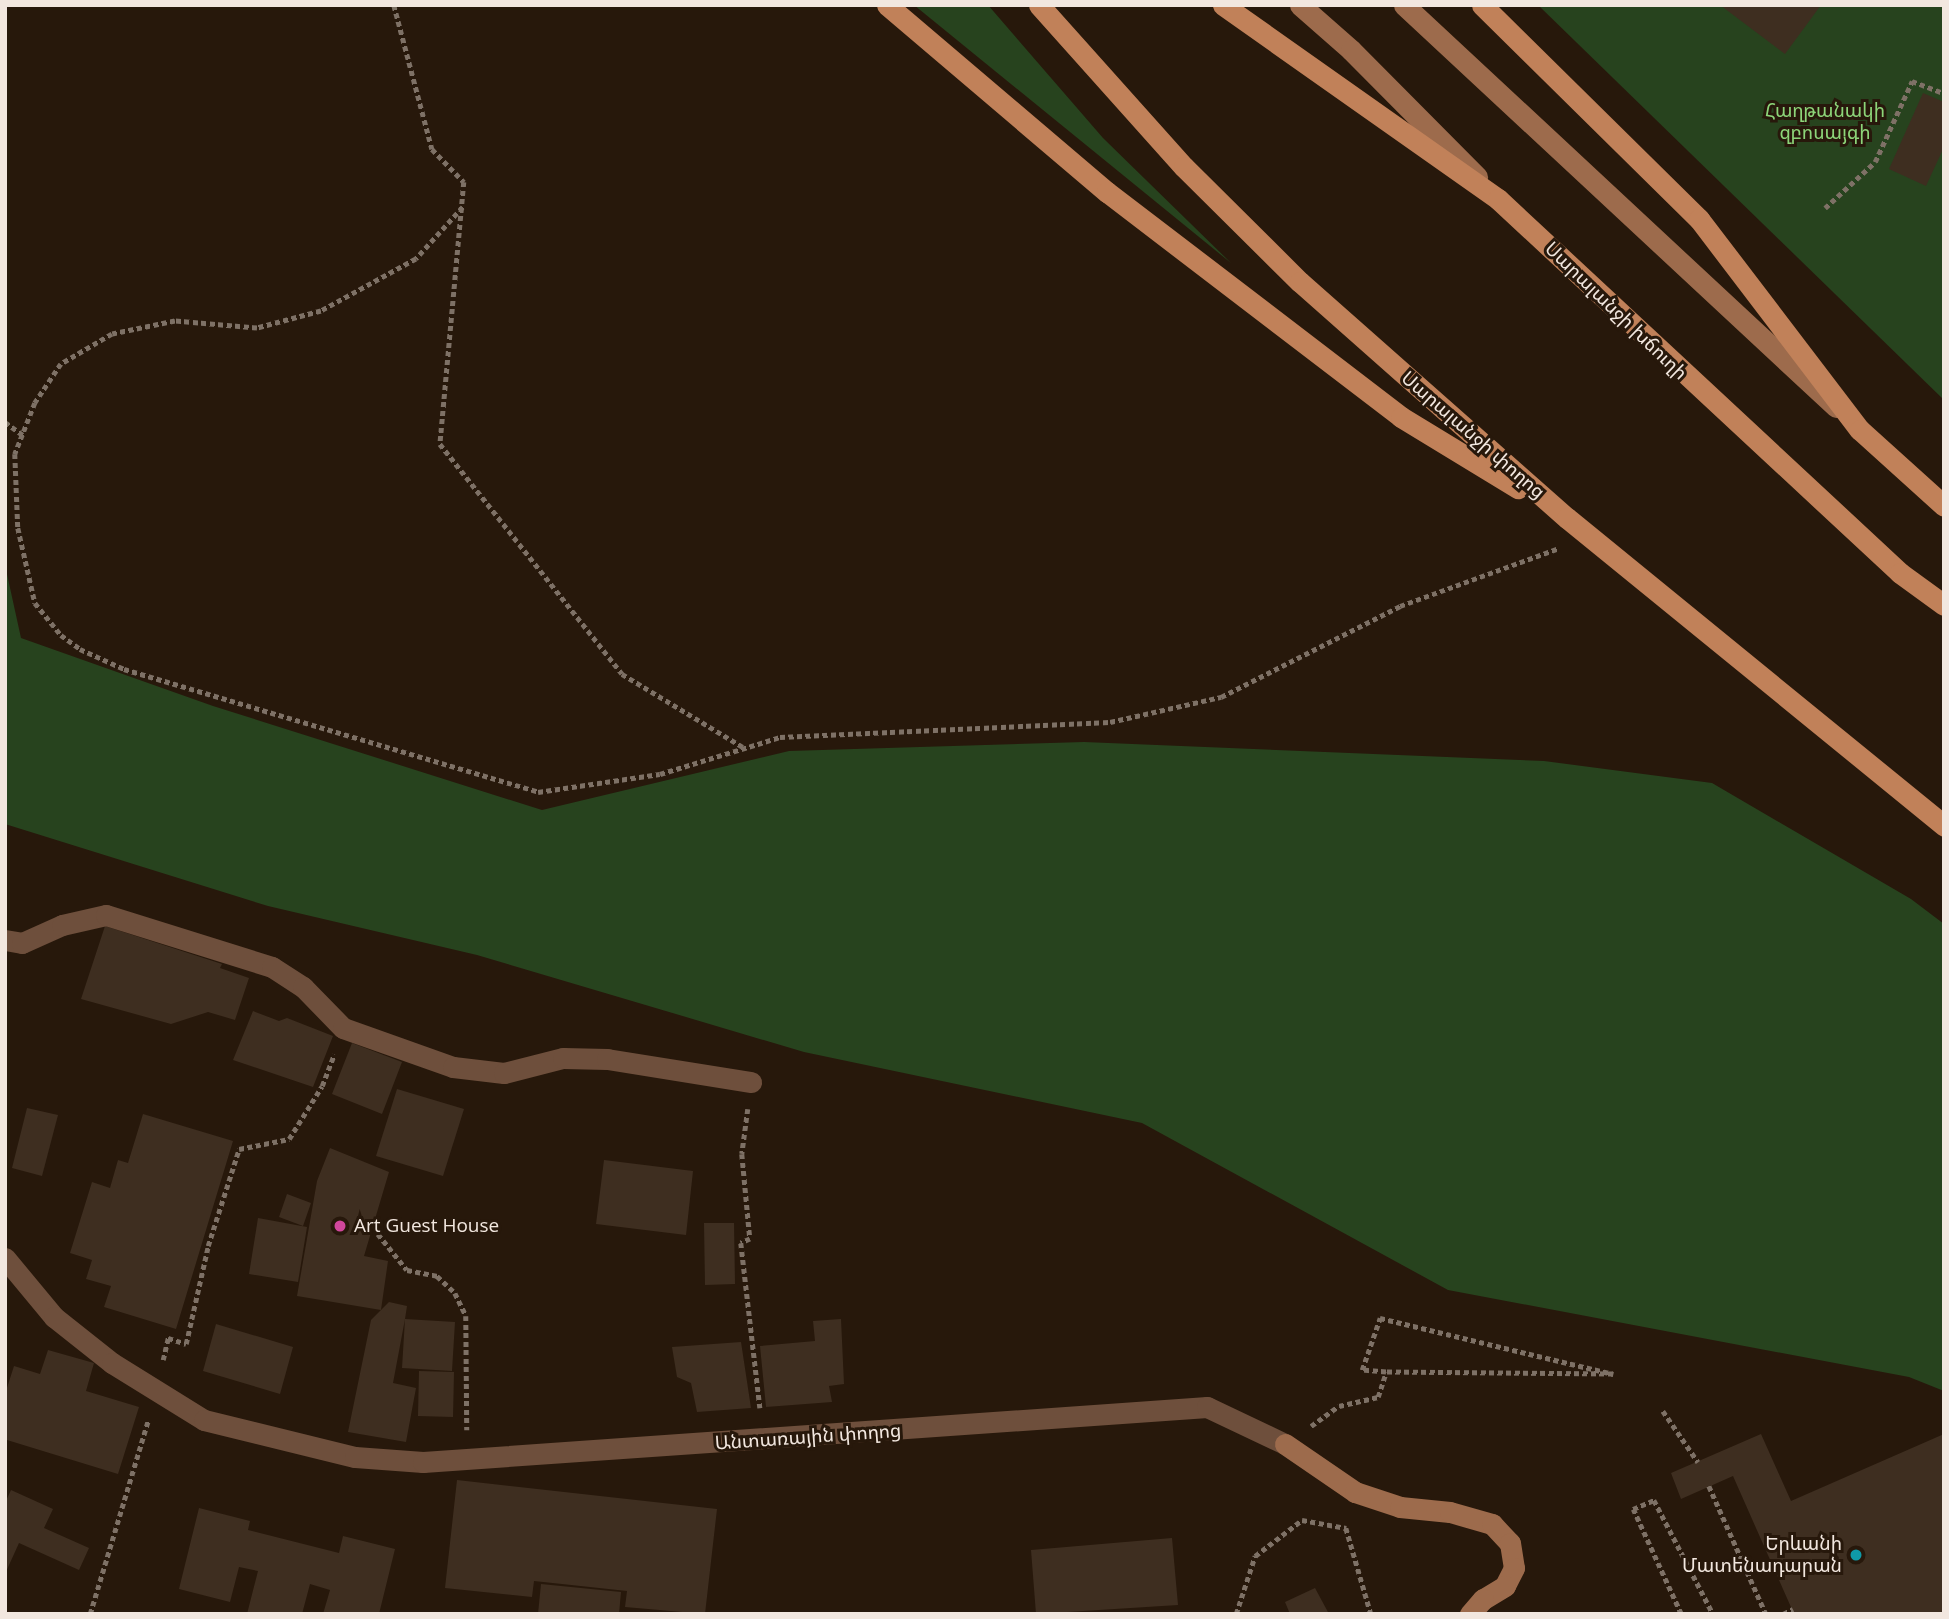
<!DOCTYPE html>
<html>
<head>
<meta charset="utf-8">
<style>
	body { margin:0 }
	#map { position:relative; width:1949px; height:1619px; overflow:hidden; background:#27180b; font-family:"Open Sans","Noto Sans Armenian",sans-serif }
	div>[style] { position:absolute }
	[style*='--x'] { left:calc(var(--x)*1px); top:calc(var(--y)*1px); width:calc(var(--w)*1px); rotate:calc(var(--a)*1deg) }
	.green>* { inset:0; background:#27431e }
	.building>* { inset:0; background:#3e2e20 }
	.path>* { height:4.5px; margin-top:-2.25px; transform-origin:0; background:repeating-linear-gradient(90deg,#7e7166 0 5px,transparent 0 8.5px) }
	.street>* { height:21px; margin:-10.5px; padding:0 10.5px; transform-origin:10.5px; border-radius:10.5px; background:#6e4f3c }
	.secondary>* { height:21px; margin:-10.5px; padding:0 10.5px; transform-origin:10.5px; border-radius:10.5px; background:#9d6b4c }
	.primary>* { height:21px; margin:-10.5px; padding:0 10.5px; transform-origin:10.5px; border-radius:10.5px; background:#c18159 }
	.dots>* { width:19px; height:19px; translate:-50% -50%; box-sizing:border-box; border:4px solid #27180b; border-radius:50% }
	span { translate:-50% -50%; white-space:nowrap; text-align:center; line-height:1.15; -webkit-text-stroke:6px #27180b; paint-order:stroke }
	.park-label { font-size:19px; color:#8dd579 }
	.street-label { font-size:19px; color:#f2e7df }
	.poi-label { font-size:19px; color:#f2e7df }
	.left { translate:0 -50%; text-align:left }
	.right { translate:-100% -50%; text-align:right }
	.frame { position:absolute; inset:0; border:7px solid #f2e7df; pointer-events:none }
</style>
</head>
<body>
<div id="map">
	<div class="green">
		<div style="clip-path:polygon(914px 5px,988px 5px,1103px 138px,1231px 263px)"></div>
		<div style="clip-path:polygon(1538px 5px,1944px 5px,1944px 400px)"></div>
		<div style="clip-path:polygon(5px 565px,21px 638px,213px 706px,542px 810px,789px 751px,1084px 742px,1544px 761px,1712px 783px,1911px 899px,1944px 924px,1944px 1391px,1909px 1377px,1448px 1290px,1142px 1123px,804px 1052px,477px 955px,268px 906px,5px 824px)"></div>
	</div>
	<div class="building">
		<div style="clip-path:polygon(1720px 5px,1821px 5px,1785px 54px)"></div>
		<div style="clip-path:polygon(1923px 93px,1944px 102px,1944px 147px,1926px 186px,1889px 169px)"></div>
		<div style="clip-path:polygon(105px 926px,222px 964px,220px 968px,249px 978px,235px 1020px,208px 1012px,171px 1024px,81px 999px)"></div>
		<div style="clip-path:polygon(253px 1011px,279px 1021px,287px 1018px,333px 1036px,313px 1087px,233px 1060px)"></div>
		<div style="clip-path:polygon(352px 1043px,402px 1062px,382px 1114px,332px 1094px)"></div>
		<div style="clip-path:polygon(397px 1089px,464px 1109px,443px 1176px,376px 1156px)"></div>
		<div style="clip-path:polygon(27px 1108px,58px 1115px,42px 1176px,12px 1168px)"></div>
		<div style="clip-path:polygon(143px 1114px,233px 1141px,176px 1329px,104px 1307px,111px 1286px,86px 1279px,92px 1260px,70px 1253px,92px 1182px,110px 1188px,118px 1160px,128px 1163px)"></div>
		<div style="clip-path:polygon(330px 1148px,389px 1172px,364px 1256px,388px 1261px,381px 1310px,297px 1296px,317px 1181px)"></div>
		<div style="clip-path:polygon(604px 1160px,693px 1171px,686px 1235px,596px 1224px)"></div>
		<div style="clip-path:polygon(287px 1194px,311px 1203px,303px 1226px,279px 1217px)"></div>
		<div style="clip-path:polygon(258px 1218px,307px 1227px,298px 1282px,249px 1274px)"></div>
		<div style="clip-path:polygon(704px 1223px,734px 1223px,735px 1284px,705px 1285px)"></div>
		<div style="clip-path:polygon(389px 1302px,407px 1306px,405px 1319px,455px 1322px,452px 1371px,402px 1368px,405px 1319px,393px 1383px,416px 1388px,406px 1442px,348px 1432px,371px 1320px)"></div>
		<div style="clip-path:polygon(841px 1319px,844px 1384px,829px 1386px,832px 1402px,766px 1407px,760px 1346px,815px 1341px,813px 1321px)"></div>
		<div style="clip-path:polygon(216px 1324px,293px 1347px,280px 1394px,203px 1371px)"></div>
		<div style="clip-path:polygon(741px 1342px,751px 1408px,697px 1412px,691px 1383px,677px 1377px,672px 1347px)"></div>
		<div style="clip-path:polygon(48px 1350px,94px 1363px,86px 1391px,139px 1407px,118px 1474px,7px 1440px,5px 1394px,14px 1366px,40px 1374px)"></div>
		<div style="clip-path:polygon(419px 1371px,454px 1372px,453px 1417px,418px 1416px)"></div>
		<div style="clip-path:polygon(1761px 1434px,1791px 1501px,1944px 1434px,1944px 1614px,1794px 1614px,1733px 1476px,1681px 1499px,1671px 1473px)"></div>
		<div style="clip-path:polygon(457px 1480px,717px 1509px,705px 1614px,625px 1607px,627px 1591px,534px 1581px,532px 1597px,445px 1588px)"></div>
		<div style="clip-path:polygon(11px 1490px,53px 1509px,44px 1528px,89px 1548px,79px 1570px,19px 1543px,5px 1574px,5px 1503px)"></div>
		<div style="clip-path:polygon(199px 1508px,250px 1521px,248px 1530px,339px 1553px,343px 1536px,395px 1549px,379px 1614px,323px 1614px,330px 1590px,310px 1584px,302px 1614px,247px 1614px,258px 1571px,239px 1567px,230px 1602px,179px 1589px)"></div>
		<div style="clip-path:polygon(1172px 1538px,1178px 1605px,1036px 1614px,1031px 1550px)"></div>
		<div style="clip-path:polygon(541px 1584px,621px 1592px,619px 1614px,538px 1614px)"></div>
		<div style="clip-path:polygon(1315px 1588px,1329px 1614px,1290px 1614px,1285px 1602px)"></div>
	</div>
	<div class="path">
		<div style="--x:394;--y:5;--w:149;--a:75.2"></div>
		<div style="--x:432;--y:149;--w:46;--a:45.9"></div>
		<div style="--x:464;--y:182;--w:263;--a:95.2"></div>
		<div style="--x:440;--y:444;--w:293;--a:51.6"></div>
		<div style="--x:622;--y:674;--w:141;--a:31.1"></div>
		<div style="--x:463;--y:207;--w:70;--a:132.1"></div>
		<div style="--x:416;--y:259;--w:108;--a:151.3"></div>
		<div style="--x:321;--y:311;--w:66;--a:165.1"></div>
		<div style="--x:257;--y:328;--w:82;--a:-175.1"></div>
		<div style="--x:175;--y:321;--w:64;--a:168.3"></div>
		<div style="--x:112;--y:334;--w:59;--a:149.5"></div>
		<div style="--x:61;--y:364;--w:47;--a:123.7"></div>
		<div style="--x:35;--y:403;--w:55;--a:111.4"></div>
		<div style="--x:15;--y:454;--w:74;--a:87.7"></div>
		<div style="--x:18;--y:528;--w:77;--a:77.2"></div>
		<div style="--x:35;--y:603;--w:41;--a:50.9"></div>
		<div style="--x:61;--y:635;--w:24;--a:36"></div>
		<div style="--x:80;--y:649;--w:48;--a:24.4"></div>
		<div style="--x:124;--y:669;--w:432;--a:16.5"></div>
		<div style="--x:538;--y:792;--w:123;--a:-8.4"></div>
		<div style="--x:660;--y:774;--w:126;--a:-17.1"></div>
		<div style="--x:780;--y:737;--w:330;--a:-2.6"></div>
		<div style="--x:1110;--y:722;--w:114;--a:-12.7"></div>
		<div style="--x:1221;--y:697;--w:201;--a:-26.9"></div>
		<div style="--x:1400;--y:606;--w:169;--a:-20"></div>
		<div style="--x:1825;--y:208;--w:68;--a:-42.6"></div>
		<div style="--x:1875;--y:162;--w:89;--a:-65.4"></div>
		<div style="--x:1912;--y:81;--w:34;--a:21"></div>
		<div style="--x:5;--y:422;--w:22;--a:36"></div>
		<div style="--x:748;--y:1109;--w:45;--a:97.6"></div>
		<div style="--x:742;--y:1154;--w:85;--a:84.6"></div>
		<div style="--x:750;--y:1239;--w:10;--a:156"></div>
		<div style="--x:741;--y:1243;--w:166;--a:83.4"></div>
		<div style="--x:378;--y:1234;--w:46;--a:51.1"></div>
		<div style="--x:407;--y:1270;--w:31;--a:11"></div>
		<div style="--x:437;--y:1276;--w:25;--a:43"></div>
		<div style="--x:455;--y:1293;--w:25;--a:64"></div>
		<div style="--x:466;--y:1316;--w:114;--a:89.5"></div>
		<div style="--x:163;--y:1360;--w:23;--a:-77"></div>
		<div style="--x:168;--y:1338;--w:19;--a:18"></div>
		<div style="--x:186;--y:1344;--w:100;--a:-77.3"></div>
		<div style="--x:208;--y:1246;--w:102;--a:-72.3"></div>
		<div style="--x:239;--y:1149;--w:51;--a:-11.3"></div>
		<div style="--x:289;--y:1139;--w:62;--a:-58.1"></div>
		<div style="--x:322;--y:1086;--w:34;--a:-69"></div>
		<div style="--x:1663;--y:1411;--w:62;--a:55.5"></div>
		<div style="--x:1311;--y:1426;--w:34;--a:-36"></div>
		<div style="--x:1339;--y:1406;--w:40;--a:-13"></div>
		<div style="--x:1378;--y:1397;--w:26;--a:-72"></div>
		<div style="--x:1386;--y:1372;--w:24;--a:-175"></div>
		<div style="--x:1362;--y:1370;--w:55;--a:-70.9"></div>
		<div style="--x:1380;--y:1318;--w:240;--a:13.5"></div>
		<div style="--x:1613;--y:1374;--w:227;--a:-179.5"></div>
		<div style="--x:1709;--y:1486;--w:140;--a:66"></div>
		<div style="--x:90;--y:1614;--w:202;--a:-73.3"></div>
		<div style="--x:1236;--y:1614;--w:61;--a:-71.9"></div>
		<div style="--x:1255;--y:1556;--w:59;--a:-37.5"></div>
		<div style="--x:1302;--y:1520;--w:45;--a:10.3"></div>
		<div style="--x:1346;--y:1528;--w:90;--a:73.8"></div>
		<div style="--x:1681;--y:1614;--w:115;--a:-114.6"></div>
		<div style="--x:1633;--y:1509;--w:23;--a:-23"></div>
		<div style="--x:1654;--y:1500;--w:128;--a:62.6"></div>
		<div style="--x:1783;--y:1614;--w:11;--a:-27"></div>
	</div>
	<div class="street">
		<div style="--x:5;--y:940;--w:17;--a:10"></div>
		<div style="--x:22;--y:943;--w:44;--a:-24.2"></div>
		<div style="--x:62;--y:925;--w:45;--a:-12.8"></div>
		<div style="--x:106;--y:915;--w:174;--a:17.4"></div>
		<div style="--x:272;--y:967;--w:37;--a:33"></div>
		<div style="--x:303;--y:987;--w:57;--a:45.7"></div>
		<div style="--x:343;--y:1028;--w:117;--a:19.5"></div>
		<div style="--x:453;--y:1067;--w:51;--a:6.7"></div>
		<div style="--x:504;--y:1073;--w:61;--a:-14.3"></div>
		<div style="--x:563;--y:1058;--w:44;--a:1.3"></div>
		<div style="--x:607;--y:1059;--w:146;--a:9.1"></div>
		<div style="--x:5;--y:1258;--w:77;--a:50.3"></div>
		<div style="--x:54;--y:1317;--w:74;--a:38.4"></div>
		<div style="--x:112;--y:1363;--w:108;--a:31.8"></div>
		<div style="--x:204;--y:1420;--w:155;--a:13.8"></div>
		<div style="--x:355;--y:1457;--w:68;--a:4.2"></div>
		<div style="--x:423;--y:1462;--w:786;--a:-4.01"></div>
		<div style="--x:1207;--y:1407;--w:86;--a:25.4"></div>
	</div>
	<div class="secondary">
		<div style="--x:1300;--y:5;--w:68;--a:41.4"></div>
		<div style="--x:1351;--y:50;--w:179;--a:45.2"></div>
		<div style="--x:1404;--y:5;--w:590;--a:42.94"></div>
		<div style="--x:1285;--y:1444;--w:85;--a:34.4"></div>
		<div style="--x:1355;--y:1492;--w:47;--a:18.4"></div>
		<div style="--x:1400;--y:1507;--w:50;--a:5.7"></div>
		<div style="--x:1450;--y:1512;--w:44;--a:15.9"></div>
		<div style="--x:1492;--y:1524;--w:26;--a:47"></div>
		<div style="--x:1510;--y:1543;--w:25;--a:81"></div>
		<div style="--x:1514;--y:1568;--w:20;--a:117"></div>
		<div style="--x:1505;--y:1586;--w:26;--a:149"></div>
		<div style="--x:1483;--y:1599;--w:20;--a:131"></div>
	</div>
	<div class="primary">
		<div style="--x:887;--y:5;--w:289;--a:40.4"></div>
		<div style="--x:1107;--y:192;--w:370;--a:37.4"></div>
		<div style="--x:1401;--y:417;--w:137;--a:31.3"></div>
		<div style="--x:1039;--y:5;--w:217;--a:48.2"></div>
		<div style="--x:1184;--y:167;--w:163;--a:44.8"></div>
		<div style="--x:1300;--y:282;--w:356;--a:41.5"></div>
		<div style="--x:1567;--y:518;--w:487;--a:39.2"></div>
		<div style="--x:1223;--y:5;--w:337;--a:35.2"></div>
		<div style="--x:1498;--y:199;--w:549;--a:42.93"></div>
		<div style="--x:1900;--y:573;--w:54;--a:36"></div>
		<div style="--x:1482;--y:5;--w:305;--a:44.6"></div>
		<div style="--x:1699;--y:219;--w:265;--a:52.7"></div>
		<div style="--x:1860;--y:430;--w:113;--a:42.1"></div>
	</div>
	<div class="dots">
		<div style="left:340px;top:1226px;background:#d1479c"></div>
		<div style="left:1856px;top:1555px;background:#0f9aa8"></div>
	</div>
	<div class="park-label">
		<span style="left:1825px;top:122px">Հաղթանակի<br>զբոսայգի</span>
	</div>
	<div class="street-label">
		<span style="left:1616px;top:311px;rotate:44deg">Սարալանջի խճուղի</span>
		<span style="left:1473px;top:435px;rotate:41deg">Սարալանջի փողոց</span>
		<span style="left:808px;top:1437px;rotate:-4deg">Անտառային փողոց</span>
	</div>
	<div class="poi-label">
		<span class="left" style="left:354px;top:1226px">Art Guest House</span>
		<span class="right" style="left:1842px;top:1555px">Երևանի<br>Մատենադարան</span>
	</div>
	<div class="frame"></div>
</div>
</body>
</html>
